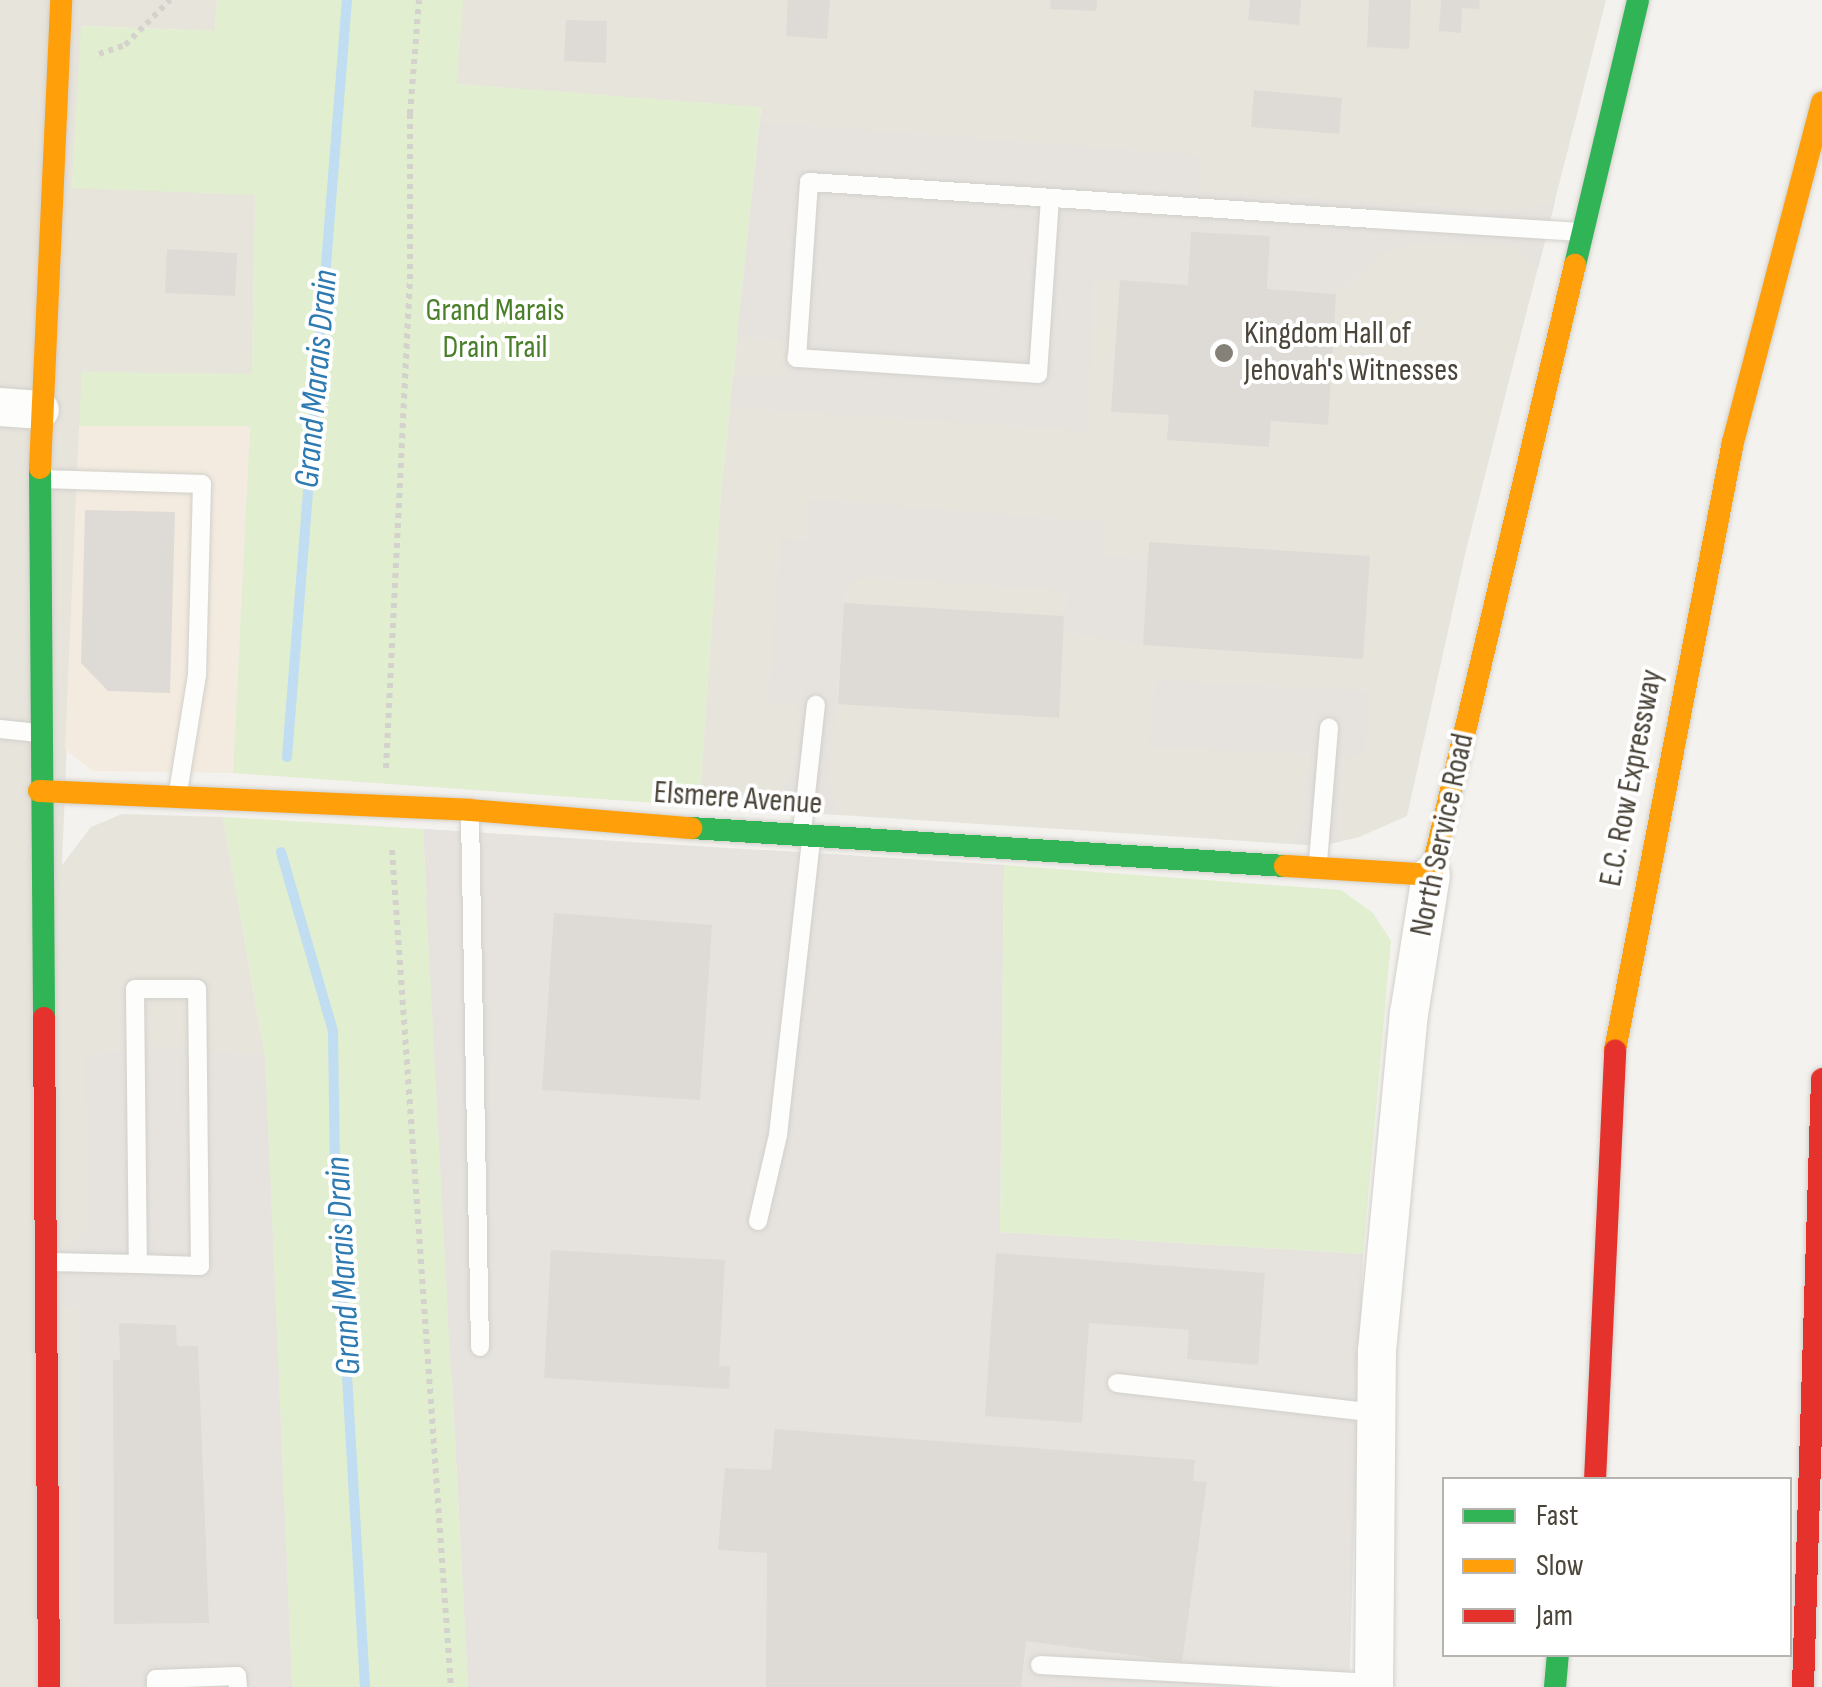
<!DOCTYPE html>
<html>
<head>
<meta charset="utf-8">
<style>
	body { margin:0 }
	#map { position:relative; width:1822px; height:1687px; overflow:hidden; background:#f4f2ee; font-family:"Sofia Sans Condensed",sans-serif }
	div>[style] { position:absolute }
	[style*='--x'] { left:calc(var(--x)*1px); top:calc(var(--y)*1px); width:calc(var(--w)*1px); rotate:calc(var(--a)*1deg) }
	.residential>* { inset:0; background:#e7e4dc }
	.commercial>* { inset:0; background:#f3ebdf }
	.industrial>* { inset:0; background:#e6e2de }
	.green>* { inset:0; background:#e1eecf }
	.parking>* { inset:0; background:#e6e3df }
	.stream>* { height:10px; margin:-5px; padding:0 5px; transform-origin:5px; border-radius:5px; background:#c0ddf1 }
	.building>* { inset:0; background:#dedbd6 }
	.path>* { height:6px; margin-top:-3px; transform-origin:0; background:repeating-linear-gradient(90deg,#d3d2cc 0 5px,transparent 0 10px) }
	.roads { filter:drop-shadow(0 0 2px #d2d0cb) drop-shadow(0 0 2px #d2d0cb) }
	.lane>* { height:18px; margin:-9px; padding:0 9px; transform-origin:9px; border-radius:9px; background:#fdfdfc }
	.street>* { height:38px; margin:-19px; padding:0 19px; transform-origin:19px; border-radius:19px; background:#fdfdfc }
	.fast>* { height:22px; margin:-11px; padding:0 11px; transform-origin:11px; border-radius:11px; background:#30b455 }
	.slow>* { height:22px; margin:-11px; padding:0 11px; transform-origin:11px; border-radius:11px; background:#ff9f0a }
	.jam>* { height:22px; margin:-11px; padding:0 11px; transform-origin:11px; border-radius:11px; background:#e5322d }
	.dots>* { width:28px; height:28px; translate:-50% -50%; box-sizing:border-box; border:5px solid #fff; border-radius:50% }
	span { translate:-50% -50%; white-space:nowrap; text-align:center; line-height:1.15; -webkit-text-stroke:8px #fff; paint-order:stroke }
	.park-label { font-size:32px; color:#4a7f2a }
	.poi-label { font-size:32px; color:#4b4439 }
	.left { translate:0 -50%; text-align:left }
	.street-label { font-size:32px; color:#4b4439 }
	.water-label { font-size:35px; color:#2e7ab2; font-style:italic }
	.legend { position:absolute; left:1442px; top:1477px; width:350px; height:180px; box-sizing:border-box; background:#fff; border:2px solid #b7b4b0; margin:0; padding:12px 18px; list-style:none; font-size:30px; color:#4b4439 }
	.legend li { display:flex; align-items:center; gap:20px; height:50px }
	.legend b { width:50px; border:2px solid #b7b4b0 }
</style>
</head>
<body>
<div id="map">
	<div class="residential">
		<div style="clip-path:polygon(0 0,217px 0,215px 31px,82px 26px,72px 187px,255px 194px,252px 374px,82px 373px,62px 865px,91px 827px,122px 814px,223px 817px,265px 1056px,292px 1687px,0 1687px)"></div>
		<div style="clip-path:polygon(463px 0,1606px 0,1466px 550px,1407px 816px,1359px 837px,1322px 846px,699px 806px,721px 493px,761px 108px,456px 84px)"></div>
	</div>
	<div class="commercial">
		<div style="clip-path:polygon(250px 425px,233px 773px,93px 771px,65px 749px,79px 426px)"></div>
	</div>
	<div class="industrial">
		<div style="clip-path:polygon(423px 829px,1004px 865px,1000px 1232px,1363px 1254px,1349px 1687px,468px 1687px)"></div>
	</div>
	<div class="green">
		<div style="clip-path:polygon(217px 0,463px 0,457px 84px,761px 107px,721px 493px,699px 806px,233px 773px,250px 426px,79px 426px,82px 372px,252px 374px,255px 195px,72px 188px,81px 26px,215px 31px)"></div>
		<div style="clip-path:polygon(223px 817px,423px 829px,468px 1687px,292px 1687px,265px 1056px)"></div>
		<div style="clip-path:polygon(1004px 865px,1341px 890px,1373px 913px,1391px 941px,1363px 1254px,1000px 1232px)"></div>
	</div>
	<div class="parking">
		<div style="clip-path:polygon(760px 122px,1201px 155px,1200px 191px,1511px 211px,1555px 202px,1538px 269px,1517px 246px,1416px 244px,1383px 253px,1336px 294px,1094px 280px,1087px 431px,730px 407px,733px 375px,786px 377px,792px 341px,737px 336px)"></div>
		<div style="clip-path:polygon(809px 499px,1104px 522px,1103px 556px,1148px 559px,1143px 645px,1064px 632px,1067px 591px,872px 577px,857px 580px,846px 589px,844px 603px,829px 783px,841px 815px,766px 810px,794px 772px,801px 716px,796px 705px,768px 703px,781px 538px,808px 539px)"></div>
		<div style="clip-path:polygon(1155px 680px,1370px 691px,1365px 755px,1342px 759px,1337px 820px,1340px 842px,1294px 844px,1304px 820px,1310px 754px,1149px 747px)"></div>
		<div style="clip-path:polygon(423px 829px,514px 835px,490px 856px,487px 908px,554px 913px,543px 1090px,732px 1105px,744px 919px,786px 923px,789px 871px,763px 850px,862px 856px,829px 875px,826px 940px,839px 946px,849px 942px,854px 914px,982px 926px,966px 1125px,811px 1115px,784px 1233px,737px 1240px,508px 1226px,505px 1248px,551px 1250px,544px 1378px,451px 1374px,426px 897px,452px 893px,453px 855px)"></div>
		<div style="clip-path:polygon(evenodd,142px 1045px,265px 1056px,292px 1687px,81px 1687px,81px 1306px,61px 1308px,61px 1251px,89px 1229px,85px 1058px,142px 1045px,119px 1323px,175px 1325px,177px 1346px,198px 1346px,208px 1623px,114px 1623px,113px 1361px,120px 1360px,119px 1323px)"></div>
		<div style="clip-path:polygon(1089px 1323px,1189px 1330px,1188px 1359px,1317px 1366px,1333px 1379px,1350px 1378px,1359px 1367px,1355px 1520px,1323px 1495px,1293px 1481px,1195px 1460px,776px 1429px,771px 1470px,725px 1469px,718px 1549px,767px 1553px,766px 1687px,468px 1687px,467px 1663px,613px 1670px,607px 1396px,1081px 1423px)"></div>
		<div style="clip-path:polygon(1198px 1546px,1299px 1556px,1295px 1656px,1319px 1655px,1351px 1622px,1349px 1687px,1021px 1687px,1026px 1641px,1181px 1662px)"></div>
	</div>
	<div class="stream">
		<div style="--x:287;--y:757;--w:759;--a:-85.47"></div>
		<div style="--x:281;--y:852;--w:186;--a:73.8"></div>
		<div style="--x:333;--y:1031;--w:136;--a:89.2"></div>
		<div style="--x:335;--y:1167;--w:521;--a:86.7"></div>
	</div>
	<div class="building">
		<div style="clip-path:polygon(788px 0,830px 0,827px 39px,786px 36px)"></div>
		<div style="clip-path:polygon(1051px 0,1097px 0,1096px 11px,1050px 9px)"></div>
		<div style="clip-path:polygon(1250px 0,1301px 0,1299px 25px,1248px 20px)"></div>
		<div style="clip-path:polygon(1369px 0,1411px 0,1409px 49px,1367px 47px)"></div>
		<div style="clip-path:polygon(1441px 0,1480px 0,1479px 9px,1462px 8px,1461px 33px,1439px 31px)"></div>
		<div style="clip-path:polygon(566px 20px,607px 21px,606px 63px,564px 61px)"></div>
		<div style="clip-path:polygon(1254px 90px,1342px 98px,1339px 134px,1251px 127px)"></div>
		<div style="clip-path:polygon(1191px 232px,1270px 236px,1267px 289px,1336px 294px,1328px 425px,1271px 421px,1269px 447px,1167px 440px,1169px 415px,1111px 412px,1120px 280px,1188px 285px)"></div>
		<div style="clip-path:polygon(167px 249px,237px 253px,235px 296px,165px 293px)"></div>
		<div style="clip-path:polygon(85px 510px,175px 512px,170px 693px,108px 691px,81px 663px)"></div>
		<div style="clip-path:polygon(1149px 542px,1370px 556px,1363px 659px,1143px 645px)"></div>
		<div style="clip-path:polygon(844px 603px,1064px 616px,1059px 718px,838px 704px)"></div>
		<div style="clip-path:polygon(554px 913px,712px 925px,700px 1100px,542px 1090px)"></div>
		<div style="clip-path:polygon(551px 1250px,725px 1260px,719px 1366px,730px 1367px,729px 1389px,544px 1378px)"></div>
		<div style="clip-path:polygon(996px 1253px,1265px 1273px,1258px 1365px,1187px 1359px,1189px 1330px,1089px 1323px,1082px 1423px,985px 1416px)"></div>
		<div style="clip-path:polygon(119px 1323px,176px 1325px,177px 1346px,198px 1346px,209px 1623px,114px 1624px,113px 1360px,120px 1360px)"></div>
		<div style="clip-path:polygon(775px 1429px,1195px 1460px,1193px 1481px,1207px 1482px,1182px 1662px,1026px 1641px,1021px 1687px,766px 1687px,767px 1553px,718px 1550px,725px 1468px,771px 1470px)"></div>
	</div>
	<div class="path">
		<div style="--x:99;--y:54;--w:28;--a:-19"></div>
		<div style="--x:125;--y:45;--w:64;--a:-45"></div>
		<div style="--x:386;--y:768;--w:490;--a:-87.2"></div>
		<div style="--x:410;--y:279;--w:165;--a:-90"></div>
		<div style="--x:410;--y:114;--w:114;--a:-85.5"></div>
		<div style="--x:392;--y:850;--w:839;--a:85.97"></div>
	</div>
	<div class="roads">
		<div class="lane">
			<div style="--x:1050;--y:198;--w:176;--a:93.9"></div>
			<div style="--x:1038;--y:374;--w:242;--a:-176.2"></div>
			<div style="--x:797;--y:358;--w:176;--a:-86.1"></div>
			<div style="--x:809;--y:182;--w:566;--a:3.75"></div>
			<div style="--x:1374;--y:219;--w:206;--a:3.6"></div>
			<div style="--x:43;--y:479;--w:159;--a:1.8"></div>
			<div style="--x:202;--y:484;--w:191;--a:91.5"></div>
			<div style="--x:197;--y:675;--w:119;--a:99.2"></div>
			<div style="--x:0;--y:729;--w:39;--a:6"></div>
			<div style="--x:470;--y:816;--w:531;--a:88.92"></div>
			<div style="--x:802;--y:831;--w:127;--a:-83.7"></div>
			<div style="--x:1318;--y:862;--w:135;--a:-85.3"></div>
			<div style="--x:758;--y:1221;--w:88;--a:-76.9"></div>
			<div style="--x:778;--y:1135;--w:294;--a:-83.6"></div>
			<div style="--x:50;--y:1262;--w:88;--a:1.3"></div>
			<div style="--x:138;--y:1264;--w:62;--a:1.8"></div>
			<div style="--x:200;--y:1266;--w:277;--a:-90.6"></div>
			<div style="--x:197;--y:989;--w:62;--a:180"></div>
			<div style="--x:135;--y:989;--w:275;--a:89.4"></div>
			<div style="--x:1117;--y:1383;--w:262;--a:6.6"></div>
			<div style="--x:1040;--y:1665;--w:334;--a:3.1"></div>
			<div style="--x:156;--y:1687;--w:8;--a:-90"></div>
			<div style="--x:156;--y:1679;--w:81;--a:-2.1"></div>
			<div style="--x:237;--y:1676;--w:11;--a:85"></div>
		</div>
		<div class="street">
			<div style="--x:0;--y:407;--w:40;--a:4.3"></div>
			<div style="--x:1374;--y:1687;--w:336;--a:-89.5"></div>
			<div style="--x:1377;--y:1351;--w:339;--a:-84.6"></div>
			<div style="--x:1409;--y:1014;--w:141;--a:-81"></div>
		</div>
		<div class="fast">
			<div style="--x:1575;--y:265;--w:272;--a:-76.6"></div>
			<div style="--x:40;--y:468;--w:550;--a:89.58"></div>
			<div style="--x:691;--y:828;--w:595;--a:3.66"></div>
			<div style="--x:1555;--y:1687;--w:33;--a:-85"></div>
		</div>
		<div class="slow">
			<div style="--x:40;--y:468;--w:468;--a:-87.4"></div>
			<div style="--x:39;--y:791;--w:431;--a:2.5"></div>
			<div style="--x:470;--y:810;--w:222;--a:4.7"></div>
			<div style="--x:1285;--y:866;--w:146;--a:3.5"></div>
			<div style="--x:1431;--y:875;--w:627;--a:-76.72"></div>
			<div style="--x:1615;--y:1050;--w:619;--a:-79.02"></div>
			<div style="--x:1733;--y:442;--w:351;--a:-75.3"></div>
		</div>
		<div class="jam">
			<div style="--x:44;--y:1018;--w:669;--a:89.57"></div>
			<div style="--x:1595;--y:1480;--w:430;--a:-87.3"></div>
			<div style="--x:1803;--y:1687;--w:608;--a:-88.21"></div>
		</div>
	</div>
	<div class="dots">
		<div style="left:1224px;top:353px;background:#868178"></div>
	</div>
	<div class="park-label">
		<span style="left:495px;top:330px">Grand Marais<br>Drain Trail</span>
	</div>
	<div class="poi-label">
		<span class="left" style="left:1244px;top:353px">Kingdom Hall of<br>Jehovah's Witnesses</span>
	</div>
	<div class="street-label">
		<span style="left:1632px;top:778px;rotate:-79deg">E.C. Row Expressway</span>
		<span style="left:738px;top:799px;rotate:4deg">Elsmere Avenue</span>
		<span style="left:1443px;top:835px;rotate:-78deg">North Service Road</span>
	</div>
	<div class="water-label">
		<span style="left:317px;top:379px;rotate:-85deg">Grand Marais Drain</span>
		<span style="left:344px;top:1266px;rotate:-93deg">Grand Marais Drain</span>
	</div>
	<ul class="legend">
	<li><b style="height:12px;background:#30b455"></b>Fast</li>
	<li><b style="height:12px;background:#ff9f0a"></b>Slow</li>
	<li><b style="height:12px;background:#e5322d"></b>Jam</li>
	</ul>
</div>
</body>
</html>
